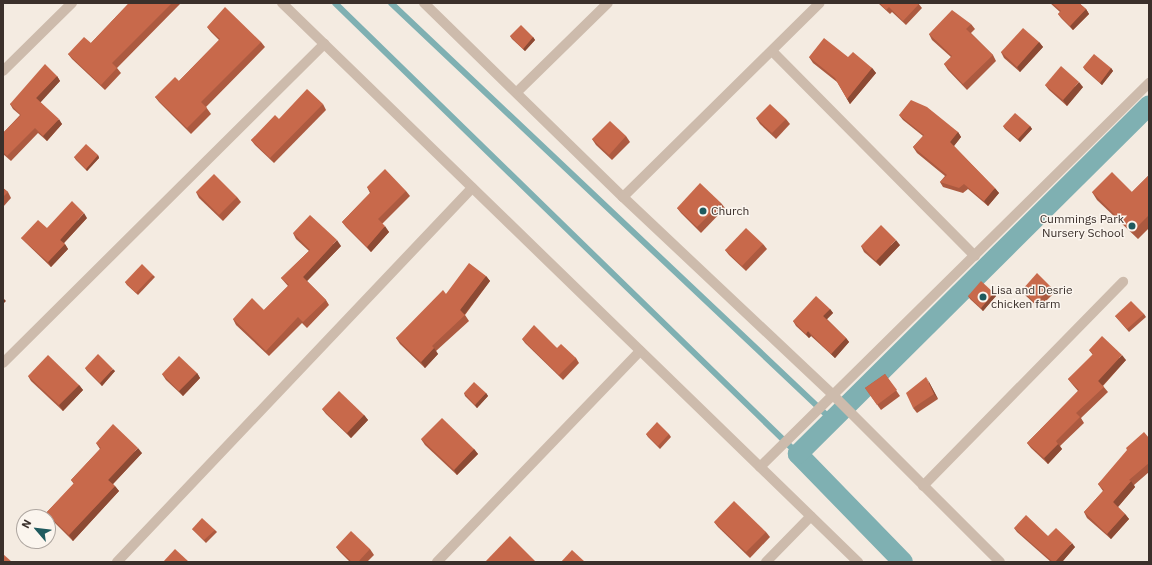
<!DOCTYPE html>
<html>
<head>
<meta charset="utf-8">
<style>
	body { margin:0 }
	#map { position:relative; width:1152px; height:565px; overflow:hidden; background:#f4ebe1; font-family:"IBM Plex Sans",sans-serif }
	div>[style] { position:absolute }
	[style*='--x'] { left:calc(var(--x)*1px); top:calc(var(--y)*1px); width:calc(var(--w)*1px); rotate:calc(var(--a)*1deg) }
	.stream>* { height:6px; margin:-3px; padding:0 3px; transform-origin:3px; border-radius:3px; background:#7fb0b2 }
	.canal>* { height:20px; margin:-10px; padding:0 10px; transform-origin:10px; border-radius:10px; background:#7fb0b2 }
	.minor>* { height:10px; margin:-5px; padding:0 5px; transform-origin:5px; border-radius:5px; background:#cdbbac }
	.wall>* { inset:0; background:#ac5a40 }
	.shaded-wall>* { inset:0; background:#8c4a34 }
	.building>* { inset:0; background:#c8694b }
	.dots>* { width:11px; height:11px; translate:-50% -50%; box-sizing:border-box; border:2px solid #fbf5ee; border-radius:50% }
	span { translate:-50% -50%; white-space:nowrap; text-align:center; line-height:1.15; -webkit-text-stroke:3px #fbf5ee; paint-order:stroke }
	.poi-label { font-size:12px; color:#3b302b }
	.left { translate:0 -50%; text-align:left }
	.right { translate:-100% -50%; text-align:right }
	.frame { position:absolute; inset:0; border:4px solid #3b302b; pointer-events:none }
	.north { position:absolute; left:16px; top:509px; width:40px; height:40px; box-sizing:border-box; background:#fbf5ee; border:1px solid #aea6a0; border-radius:50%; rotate:298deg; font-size:11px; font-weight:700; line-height:16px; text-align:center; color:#3b302b }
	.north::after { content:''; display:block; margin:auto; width:14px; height:18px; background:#1f5a5e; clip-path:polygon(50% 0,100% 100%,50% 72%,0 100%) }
</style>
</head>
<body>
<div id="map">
	<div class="stream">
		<div style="--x:335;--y:3;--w:646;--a:44.25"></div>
		<div style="--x:391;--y:3;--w:607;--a:43.4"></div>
	</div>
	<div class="canal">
		<div style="--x:903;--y:562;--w:151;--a:-134.2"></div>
		<div style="--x:798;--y:454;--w:495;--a:-44.8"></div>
	</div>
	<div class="minor">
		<div style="--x:282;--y:3;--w:803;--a:44.14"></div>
		<div style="--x:424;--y:3;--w:278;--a:44.3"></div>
		<div style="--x:623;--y:197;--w:289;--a:43.3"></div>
		<div style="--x:833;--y:395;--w:236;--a:45"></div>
		<div style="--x:773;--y:52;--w:287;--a:45.3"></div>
		<div style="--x:3;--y:71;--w:97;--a:-44.6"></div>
		<div style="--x:517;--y:92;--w:127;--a:-44.4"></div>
		<div style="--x:623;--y:197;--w:276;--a:-44.6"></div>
		<div style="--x:3;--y:363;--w:453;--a:-44.8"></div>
		<div style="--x:760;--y:467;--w:547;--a:-44.63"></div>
		<div style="--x:923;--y:486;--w:286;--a:-45.6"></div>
		<div style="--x:117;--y:562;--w:516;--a:-46.49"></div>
		<div style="--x:437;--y:562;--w:293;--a:-46.1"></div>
		<div style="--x:766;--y:562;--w:64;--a:-45.6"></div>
	</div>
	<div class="wall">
		<div style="clip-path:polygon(129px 3px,181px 3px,117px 68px,121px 73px,105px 90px,72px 59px,68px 54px,91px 43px)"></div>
		<div style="clip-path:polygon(878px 3px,918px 3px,922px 8px,906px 25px,892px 12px,890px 14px)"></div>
		<div style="clip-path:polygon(1050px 3px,1079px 3px,1086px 9px,1089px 14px,1073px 30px,1061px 18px,1058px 14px,1060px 12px)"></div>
		<div style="clip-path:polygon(971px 24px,975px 29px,971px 33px,993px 55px,996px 61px,967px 90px,948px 70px,944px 64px,951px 57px,932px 40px,929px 34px)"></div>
		<div style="clip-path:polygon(207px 27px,261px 42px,265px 47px,206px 107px,211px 114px,191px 134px,159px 102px,155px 97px,179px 81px,219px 40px,211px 32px)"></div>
		<div style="clip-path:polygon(510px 36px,533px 37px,535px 40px,525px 51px,512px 39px)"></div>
		<div style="clip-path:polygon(1039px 42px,1043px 47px,1020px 72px,1004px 58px,1001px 52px)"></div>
		<div style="clip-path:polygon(809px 57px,848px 57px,872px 68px,876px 73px,850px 104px,847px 99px,837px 82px,813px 63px)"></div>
		<div style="clip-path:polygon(1083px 67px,1111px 68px,1113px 71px,1102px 85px,1085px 70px)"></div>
		<div style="clip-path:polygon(57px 76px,60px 81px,40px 102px,62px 124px,47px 141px,38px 133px,11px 161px,3px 154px,3px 133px,20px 115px,13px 109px,10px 104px)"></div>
		<div style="clip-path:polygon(1045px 85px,1083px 87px,1067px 106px,1049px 90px)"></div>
		<div style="clip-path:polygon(323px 104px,326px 110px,274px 163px,255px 145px,251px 140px,279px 119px)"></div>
		<div style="clip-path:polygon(899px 115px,958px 132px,961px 137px,954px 146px,999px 193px,988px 206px,968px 189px,963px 193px,943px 187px,940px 182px,945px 176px,917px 153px,913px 147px,923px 136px,903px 120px)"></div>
		<div style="clip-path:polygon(756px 118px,786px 119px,790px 124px,776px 139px,760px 124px)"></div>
		<div style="clip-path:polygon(1003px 126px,1030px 126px,1032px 129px,1020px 142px,1005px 129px)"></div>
		<div style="clip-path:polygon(626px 136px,630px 142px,612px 160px,596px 145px,592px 139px)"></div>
		<div style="clip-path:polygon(98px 155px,99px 158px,87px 171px,76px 160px,74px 157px)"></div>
		<div style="clip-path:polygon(1149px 175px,1149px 228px,1138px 239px,1097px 200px,1092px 192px,1132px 192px)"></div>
		<div style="clip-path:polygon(367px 187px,406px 191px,410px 196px,382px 224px,389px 232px,371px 252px,346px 227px,342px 222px,370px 193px)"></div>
		<div style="clip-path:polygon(3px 188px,8px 192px,11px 198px,3px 207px)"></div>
		<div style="clip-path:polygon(196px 192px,237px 197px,241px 202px,223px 221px,199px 198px)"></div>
		<div style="clip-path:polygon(721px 203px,725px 208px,701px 233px,681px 213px,677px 208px)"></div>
		<div style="clip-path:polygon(87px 218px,64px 243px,68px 249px,51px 267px,25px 242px,21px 238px,47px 228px)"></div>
		<div style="clip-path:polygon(293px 233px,341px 246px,307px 281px,326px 300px,329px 305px,307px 328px,302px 323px,269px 356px,236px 325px,233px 319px,264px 310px,288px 286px,281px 278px,309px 251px,296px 239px)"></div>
		<div style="clip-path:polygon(763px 244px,767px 249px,746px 271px,729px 255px,725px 250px)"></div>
		<div style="clip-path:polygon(900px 245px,880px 266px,864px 252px,861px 246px)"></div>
		<div style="clip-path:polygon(153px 275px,155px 277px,138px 295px,127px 285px,125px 282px)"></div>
		<div style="clip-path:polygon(486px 276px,490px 281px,465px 315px,469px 321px,436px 351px,438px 354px,425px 368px,400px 344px,396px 338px,446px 294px)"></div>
		<div style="clip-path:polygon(1051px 287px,1055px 292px,1039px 308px,1025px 295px,1022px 290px)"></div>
		<div style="clip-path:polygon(994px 293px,996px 296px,983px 311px,970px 299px,968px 296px)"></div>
		<div style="clip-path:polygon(830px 309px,833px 313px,827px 319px,846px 338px,849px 342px,835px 358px,811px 336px,809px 338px,796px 326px,793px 321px)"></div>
		<div style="clip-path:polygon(1144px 314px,1146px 317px,1129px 332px,1115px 316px)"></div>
		<div style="clip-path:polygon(522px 339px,557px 348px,576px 358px,579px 363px,563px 380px,525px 343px)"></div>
		<div style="clip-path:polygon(1089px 350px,1126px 360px,1103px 386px,1108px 392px,1081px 418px,1084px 423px,1060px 446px,1062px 449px,1048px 464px,1031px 448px,1027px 443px,1078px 391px,1072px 384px,1068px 379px,1093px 355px)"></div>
		<div style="clip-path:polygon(85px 368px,115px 371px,102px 386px,87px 371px)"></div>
		<div style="clip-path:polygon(197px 373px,200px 378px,183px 396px,166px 380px,162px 374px)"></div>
		<div style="clip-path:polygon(885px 374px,900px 396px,881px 410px,865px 388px)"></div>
		<div style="clip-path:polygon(28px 376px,79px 385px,83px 390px,63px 411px,31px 381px)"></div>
		<div style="clip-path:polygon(929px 382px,938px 399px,917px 413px,913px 408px)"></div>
		<div style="clip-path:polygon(464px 393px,486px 393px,488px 396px,477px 408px,465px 396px)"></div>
		<div style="clip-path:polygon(322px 409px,364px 415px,368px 420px,351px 438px,326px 414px)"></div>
		<div style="clip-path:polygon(646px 434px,669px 434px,671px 437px,660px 449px,648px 437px)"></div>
		<div style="clip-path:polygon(1149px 438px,1149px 472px,1134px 485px,1135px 487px,1118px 507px,1125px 514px,1129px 519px,1111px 539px,1087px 518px,1084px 512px,1103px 491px,1098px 484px)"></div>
		<div style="clip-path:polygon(421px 439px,474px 449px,478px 454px,457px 475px,425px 445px)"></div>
		<div style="clip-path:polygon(96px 443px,142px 453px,113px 484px,119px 491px,73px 541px,50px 518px,46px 513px,74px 484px,71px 480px,100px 449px)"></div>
		<div style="clip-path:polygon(714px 522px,766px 532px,770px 537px,750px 558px,718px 527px)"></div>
		<div style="clip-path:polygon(1014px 528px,1048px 536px,1075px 547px,1062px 562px,1051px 562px,1017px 532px)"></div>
		<div style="clip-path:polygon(192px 529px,215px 530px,217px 532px,206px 543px)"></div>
		<div style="clip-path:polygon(336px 547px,370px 549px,374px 555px,367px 562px,350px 562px,340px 552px)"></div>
	</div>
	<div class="shaded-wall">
		<div style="clip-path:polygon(1086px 9px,1089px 14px,1073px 30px,1070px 26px)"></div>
		<div style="clip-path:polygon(533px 37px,535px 40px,525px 51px,523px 49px)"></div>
		<div style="clip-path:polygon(1039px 42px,1043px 47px,1020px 72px,1017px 67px)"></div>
		<div style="clip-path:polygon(872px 68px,876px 73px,850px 104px,847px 99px)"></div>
		<div style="clip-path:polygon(1111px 68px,1113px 71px,1102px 85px,1100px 83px)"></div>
		<div style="clip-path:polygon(57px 76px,60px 81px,40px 103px,36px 98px)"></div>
		<div style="clip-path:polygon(1079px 82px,1083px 87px,1067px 106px,1063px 100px)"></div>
		<div style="clip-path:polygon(59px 119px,62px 124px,47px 141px,43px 136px)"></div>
		<div style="clip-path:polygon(1030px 126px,1032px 129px,1020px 142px,1018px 139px)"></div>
		<div style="clip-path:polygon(958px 132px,961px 137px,953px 147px,950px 142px)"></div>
		<div style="clip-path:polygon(98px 155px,99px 158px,87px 171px,86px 169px)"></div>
		<div style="clip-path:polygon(995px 188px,999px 193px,988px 206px,984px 201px)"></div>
		<div style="clip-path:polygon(84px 213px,87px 218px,63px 244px,60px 240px)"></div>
		<div style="clip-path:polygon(385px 226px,389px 232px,371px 252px,367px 247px)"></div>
		<div style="clip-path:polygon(337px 240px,341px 246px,306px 282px,303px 277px)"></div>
		<div style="clip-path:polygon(896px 240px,900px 245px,880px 266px,876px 261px)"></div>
		<div style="clip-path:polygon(65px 244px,68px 249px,51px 267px,48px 262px)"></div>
		<div style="clip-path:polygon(486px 276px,490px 281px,464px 315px,460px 310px)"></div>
		<div style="clip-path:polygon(994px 293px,996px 296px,983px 311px,981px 308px)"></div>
		<div style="clip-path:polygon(3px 298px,6px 301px,3px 304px)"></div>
		<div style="clip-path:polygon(830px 309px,833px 313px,826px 320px,823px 316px)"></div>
		<div style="clip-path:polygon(808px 331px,811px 336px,809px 338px,806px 334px)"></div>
		<div style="clip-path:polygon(846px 338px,849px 342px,835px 358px,831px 354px)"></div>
		<div style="clip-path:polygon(434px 348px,438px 354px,425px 368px,421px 362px)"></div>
		<div style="clip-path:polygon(1122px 355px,1126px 360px,1102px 386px,1098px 381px)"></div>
		<div style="clip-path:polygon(113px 369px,115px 371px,102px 386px,100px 383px)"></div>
		<div style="clip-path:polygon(197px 373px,200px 378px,183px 396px,179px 391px)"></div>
		<div style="clip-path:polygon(926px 377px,929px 382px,938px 399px,934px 394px)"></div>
		<div style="clip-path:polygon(79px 385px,83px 390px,63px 411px,59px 405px)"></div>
		<div style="clip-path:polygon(486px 393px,488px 396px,477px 408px,475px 405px)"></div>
		<div style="clip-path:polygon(364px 415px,368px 420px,351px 438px,347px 433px)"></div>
		<div style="clip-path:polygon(1058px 444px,1062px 449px,1048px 464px,1044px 458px)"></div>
		<div style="clip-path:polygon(138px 448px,142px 453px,112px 485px,108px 480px)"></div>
		<div style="clip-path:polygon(474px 449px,478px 454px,457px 475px,454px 470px)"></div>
		<div style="clip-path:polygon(1131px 481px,1135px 487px,1117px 508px,1113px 502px)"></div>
		<div style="clip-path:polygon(115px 486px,119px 491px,73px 541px,69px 535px)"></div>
		<div style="clip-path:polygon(1125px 514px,1129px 519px,1111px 539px,1107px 534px)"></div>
		<div style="clip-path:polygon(1072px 543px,1075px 547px,1062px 562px,1055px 562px)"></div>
	</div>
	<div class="building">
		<div style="clip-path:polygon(129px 3px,172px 3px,112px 63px,117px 68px,101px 85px,68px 54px,84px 37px,91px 43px)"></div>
		<div style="clip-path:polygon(880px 3px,918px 3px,919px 4px,903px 21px,889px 7px,886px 10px)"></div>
		<div style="clip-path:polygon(1052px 3px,1079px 3px,1086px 9px,1070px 26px,1058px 14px,1061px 11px)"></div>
		<div style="clip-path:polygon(225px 7px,261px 42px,201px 102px,207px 108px,187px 128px,155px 97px,175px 77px,179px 81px,220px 39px,207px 27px)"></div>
		<div style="clip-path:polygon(952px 10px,971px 24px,966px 29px,993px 55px,963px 84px,944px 64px,952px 56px,929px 34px)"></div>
		<div style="clip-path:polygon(521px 25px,533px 37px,523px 49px,510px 36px)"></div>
		<div style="clip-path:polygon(1023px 28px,1039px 42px,1017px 67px,1001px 52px)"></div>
		<div style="clip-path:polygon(824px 38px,848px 57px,853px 52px,872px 68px,847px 99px,835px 78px,809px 57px)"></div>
		<div style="clip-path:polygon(1094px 54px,1111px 68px,1100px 83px,1083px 67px)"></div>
		<div style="clip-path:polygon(45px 64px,57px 76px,36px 98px,59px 119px,43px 136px,35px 128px,7px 156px,3px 152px,3px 133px,21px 115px,10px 104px)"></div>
		<div style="clip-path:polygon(1061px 66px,1079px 82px,1063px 100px,1045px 85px)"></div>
		<div style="clip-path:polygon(307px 89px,323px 104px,270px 158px,251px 140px,275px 115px,279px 119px)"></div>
		<div style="clip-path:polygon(911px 100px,927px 107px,958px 132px,950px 142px,995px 188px,984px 201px,964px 184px,959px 188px,940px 182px,947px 175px,913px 147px,924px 135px,899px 115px)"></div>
		<div style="clip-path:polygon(770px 104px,786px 119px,772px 133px,756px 118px)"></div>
		<div style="clip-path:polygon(1015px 113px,1030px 126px,1018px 139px,1003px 126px)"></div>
		<div style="clip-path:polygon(610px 121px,626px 136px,609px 155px,592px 139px)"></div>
		<div style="clip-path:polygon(86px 144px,98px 155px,86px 169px,74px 157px)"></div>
		<div style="clip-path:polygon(385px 169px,406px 191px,378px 219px,385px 226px,367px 247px,342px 222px,371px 192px,367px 187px)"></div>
		<div style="clip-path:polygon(1112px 172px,1132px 192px,1149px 175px,1149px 215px,1132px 232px,1092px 192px)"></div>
		<div style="clip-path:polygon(214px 174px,237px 197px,219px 215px,196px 192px)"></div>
		<div style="clip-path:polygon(700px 183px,721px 203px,697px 227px,677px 208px)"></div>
		<div style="clip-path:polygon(3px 188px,8px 192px,3px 197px)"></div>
		<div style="clip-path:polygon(72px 201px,84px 213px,60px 240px,65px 244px,48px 262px,21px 238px,38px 220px,47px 228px)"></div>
		<div style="clip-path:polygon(310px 215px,337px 240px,303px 277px,326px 300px,303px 322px,298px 317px,266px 351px,233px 319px,252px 298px,264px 310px,289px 285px,281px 278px,310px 250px,293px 233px)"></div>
		<div style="clip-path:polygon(881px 225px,896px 240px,876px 261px,861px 246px)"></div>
		<div style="clip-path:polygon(746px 228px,763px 244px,742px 266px,725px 250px)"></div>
		<div style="clip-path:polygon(469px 263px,486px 276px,460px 310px,465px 315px,432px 346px,434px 348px,421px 362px,396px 338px,443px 290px,446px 294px)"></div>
		<div style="clip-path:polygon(142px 264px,153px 275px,136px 293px,125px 282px)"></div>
		<div style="clip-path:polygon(1037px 273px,1051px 287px,1035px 303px,1022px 290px)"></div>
		<div style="clip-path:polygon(981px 281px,994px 293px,981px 308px,968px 296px)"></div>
		<div style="clip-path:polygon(816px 296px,830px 309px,823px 316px,846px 338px,831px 354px,808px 331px,806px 334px,793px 321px)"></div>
		<div style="clip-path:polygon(1131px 301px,1144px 314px,1127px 329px,1115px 316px)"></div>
		<div style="clip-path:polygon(534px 325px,557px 348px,561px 344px,576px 358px,559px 375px,522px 339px)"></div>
		<div style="clip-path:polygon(1102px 336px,1122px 355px,1098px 381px,1104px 387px,1076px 413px,1080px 417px,1056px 441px,1058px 444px,1044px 458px,1027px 443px,1079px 390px,1068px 379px,1093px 354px,1089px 350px)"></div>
		<div style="clip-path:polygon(98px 354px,113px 369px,100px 383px,85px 368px)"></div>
		<div style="clip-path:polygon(48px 355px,79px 385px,59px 405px,28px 376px)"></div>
		<div style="clip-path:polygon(179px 356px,197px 373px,179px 391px,162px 374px)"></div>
		<div style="clip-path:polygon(885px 374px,897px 390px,877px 405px,865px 388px)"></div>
		<div style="clip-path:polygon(926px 377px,934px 394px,913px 408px,906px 393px)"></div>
		<div style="clip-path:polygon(474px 382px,486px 393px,475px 405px,464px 393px)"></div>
		<div style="clip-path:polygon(339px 391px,364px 415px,347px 433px,322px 409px)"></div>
		<div style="clip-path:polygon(442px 418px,474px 449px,454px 470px,421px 439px)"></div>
		<div style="clip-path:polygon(657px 422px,669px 434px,658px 446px,646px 434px)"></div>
		<div style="clip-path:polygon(113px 424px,138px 448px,108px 480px,115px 486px,69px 535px,46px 513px,74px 483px,71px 480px,101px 448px,96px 443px)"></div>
		<div style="clip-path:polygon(1144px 432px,1149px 438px,1149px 463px,1129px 480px,1131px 481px,1113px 502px,1125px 514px,1107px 534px,1084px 512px,1104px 490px,1098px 484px,1127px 450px,1126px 448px)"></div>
		<div style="clip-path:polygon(734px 501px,766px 532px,746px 552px,714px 522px)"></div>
		<div style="clip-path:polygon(1026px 515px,1048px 536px,1056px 528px,1072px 543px,1055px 562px,1053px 562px,1014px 528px)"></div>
		<div style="clip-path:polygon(202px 518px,215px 530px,204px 540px,192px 529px)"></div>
		<div style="clip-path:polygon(351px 531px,370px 549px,358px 562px,352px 562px,336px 547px)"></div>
		<div style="clip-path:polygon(510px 536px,536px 562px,485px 562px)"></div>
		<div style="clip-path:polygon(175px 549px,189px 562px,163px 562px)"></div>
		<div style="clip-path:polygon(572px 550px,585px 562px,561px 562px)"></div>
		<div style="clip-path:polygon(3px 554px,12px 562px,3px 562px)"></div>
	</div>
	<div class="dots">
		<div style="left:703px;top:211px;background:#1f5a5e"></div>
		<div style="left:1132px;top:226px;background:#1f5a5e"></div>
		<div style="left:983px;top:297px;background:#1f5a5e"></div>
	</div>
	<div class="poi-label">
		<span class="left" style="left:711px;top:211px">Church</span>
		<span class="right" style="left:1124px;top:226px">Cummings Park<br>Nursery School</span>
		<span class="left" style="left:991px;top:297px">Lisa and Desrie<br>chicken farm</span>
	</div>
	<div class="frame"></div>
	<div class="north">N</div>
</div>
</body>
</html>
